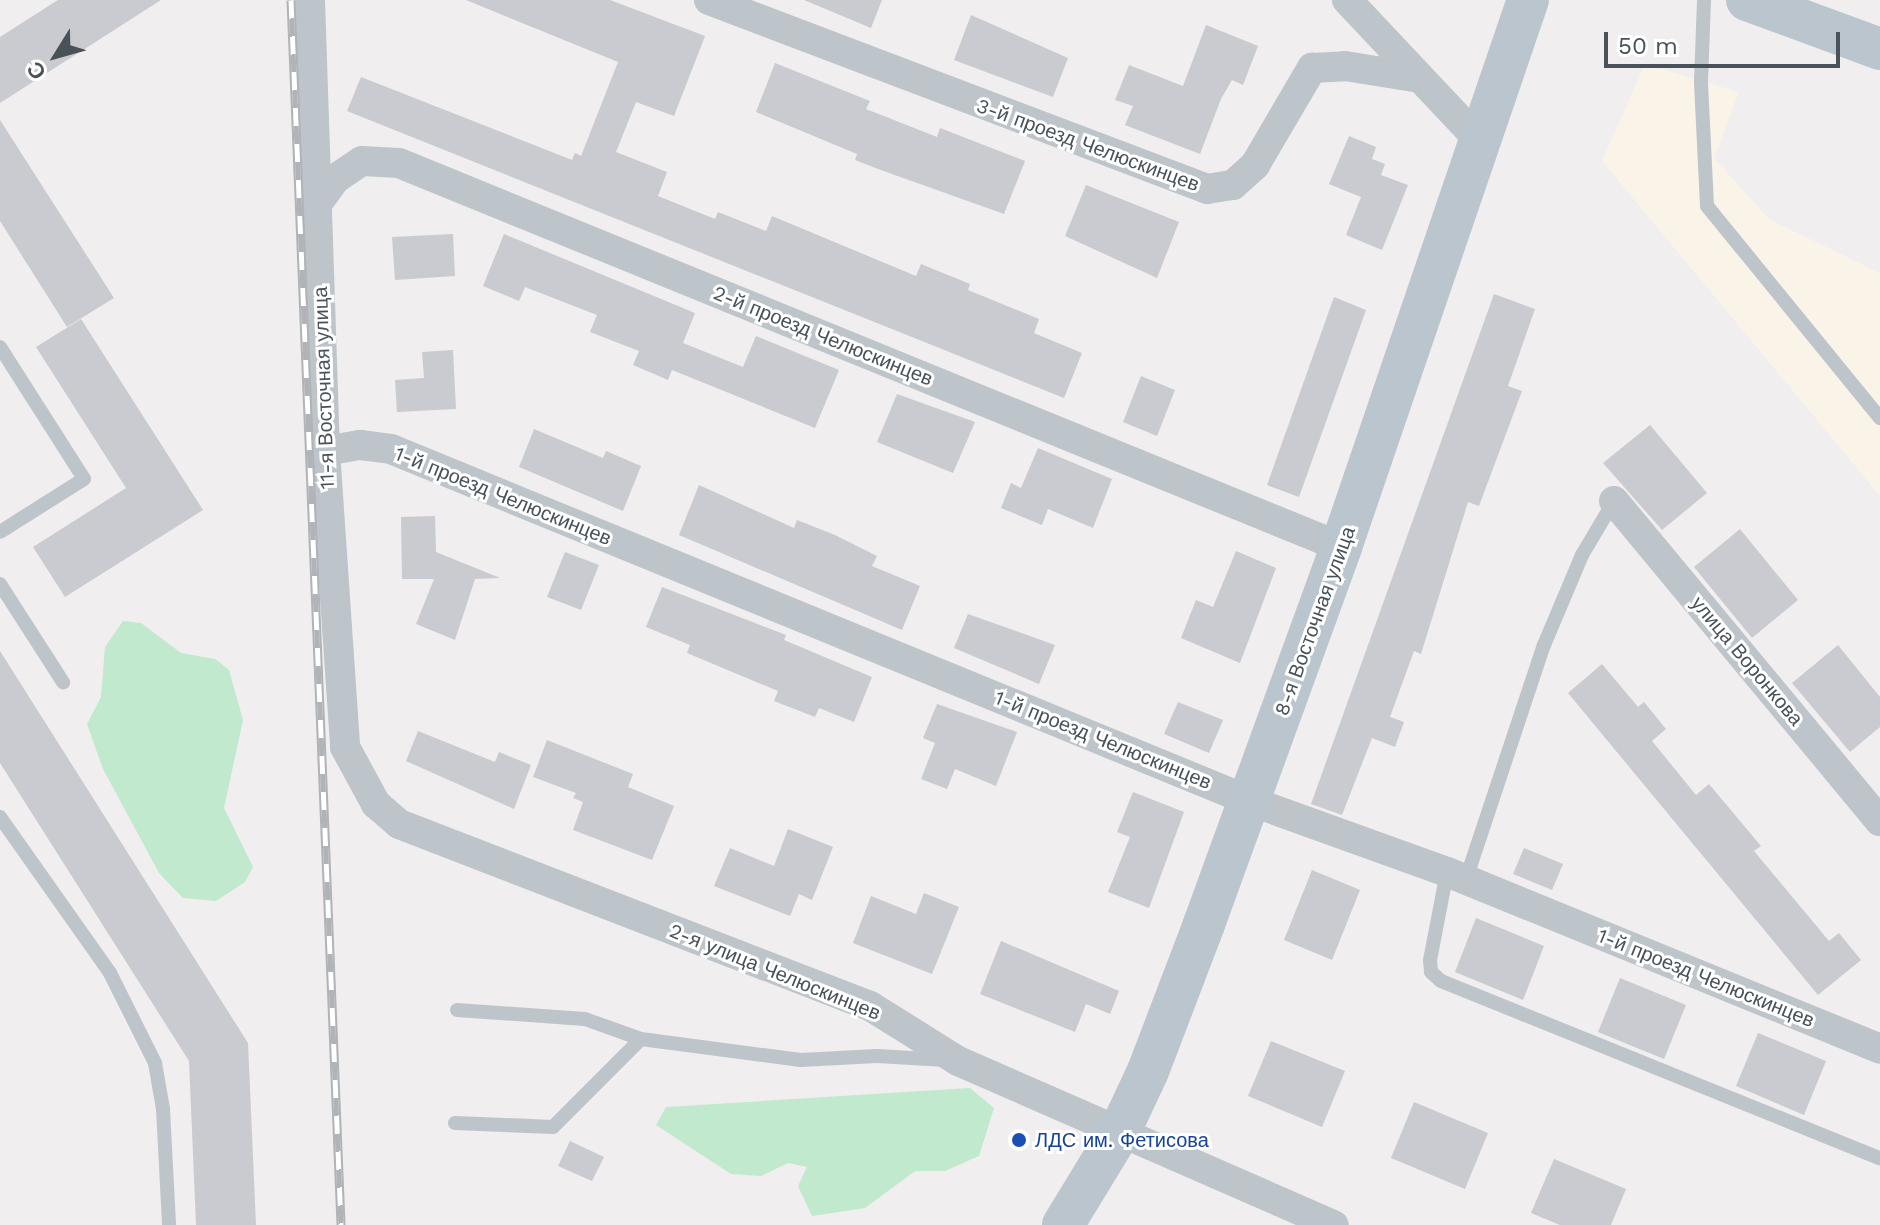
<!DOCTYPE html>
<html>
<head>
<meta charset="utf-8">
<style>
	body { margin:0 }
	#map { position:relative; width:1880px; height:1225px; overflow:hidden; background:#f0eeee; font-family:"Work Sans",sans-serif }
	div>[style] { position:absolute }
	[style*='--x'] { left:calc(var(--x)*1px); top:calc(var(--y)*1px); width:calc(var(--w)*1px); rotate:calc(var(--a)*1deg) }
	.commercial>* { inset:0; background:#f9f3e8 }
	.green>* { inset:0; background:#c0e9ce }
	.building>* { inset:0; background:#c9cbd0 }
	.lane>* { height:14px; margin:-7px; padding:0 7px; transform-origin:7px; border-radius:7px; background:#bdc5cb }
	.street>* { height:30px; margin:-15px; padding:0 15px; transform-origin:15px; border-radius:15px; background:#bdc5cb }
	.secondary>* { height:42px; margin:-21px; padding:0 21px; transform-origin:21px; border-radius:21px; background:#bbc5cd }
	.rail>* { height:9px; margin-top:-4.5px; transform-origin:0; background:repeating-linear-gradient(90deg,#fff 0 18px,#b0b3b7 0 36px); box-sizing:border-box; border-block:2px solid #b0b3b7 }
	.dots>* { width:22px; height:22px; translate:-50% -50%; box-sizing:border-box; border:4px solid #fff; border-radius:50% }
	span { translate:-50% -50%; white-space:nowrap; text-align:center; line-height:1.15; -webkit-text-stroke:6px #fff; paint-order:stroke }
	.street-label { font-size:20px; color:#485258 }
	.transit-label { font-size:20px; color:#164399 }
	.left { translate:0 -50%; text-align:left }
	.north { position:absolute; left:16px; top:16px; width:80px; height:80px; -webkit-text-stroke:6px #fff; paint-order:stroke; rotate:233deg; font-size:22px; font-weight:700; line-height:32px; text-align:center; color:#485258 }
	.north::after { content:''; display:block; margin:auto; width:28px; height:36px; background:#485258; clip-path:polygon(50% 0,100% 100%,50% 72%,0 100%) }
	.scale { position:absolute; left:1604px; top:32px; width:236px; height:36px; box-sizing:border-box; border:4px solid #485258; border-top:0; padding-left:10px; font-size:24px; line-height:28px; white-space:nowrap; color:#485258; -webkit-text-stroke:6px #fff; paint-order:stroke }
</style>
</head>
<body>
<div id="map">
	<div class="commercial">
		<div style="clip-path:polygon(1645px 64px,1739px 92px,1714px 158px,1769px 219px,1880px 273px,1880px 496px,1602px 161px)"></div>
	</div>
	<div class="green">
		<div style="clip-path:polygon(123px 621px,141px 623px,181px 653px,215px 659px,229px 670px,243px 720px,224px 808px,253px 867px,245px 882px,216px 901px,183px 898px,159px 873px,103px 769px,87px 724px,101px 697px,105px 647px)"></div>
		<div style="clip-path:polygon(970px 1088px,994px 1108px,979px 1156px,945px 1171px,915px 1171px,865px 1208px,812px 1216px,798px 1186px,807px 1167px,788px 1163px,761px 1176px,731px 1174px,656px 1125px,666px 1107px)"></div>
	</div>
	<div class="building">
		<div style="clip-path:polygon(58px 0,161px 0,0 103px,0 37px)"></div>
		<div style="clip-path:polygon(466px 0,610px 0,705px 36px,674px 116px,636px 102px,616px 152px,667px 172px,658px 196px,715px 219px,718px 212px,766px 231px,772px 216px,916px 276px,921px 264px,970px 284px,968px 290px,1039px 319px,1034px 333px,1082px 353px,1064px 398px,347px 111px,361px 77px,572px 160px,575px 153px,581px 156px,618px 62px)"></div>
		<div style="clip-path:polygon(804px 0,882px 0,871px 28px)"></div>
		<div style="clip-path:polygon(971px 15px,1068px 58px,1053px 97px,954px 60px)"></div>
		<div style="clip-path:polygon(1206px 25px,1258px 46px,1243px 85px,1232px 80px,1221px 99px,1200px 154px,1125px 125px,1133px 106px,1115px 100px,1129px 65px,1183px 86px)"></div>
		<div style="clip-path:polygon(775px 63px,870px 101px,866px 109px,937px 137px,940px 128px,1025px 161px,1004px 214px,878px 169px,855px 160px,857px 154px,756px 112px)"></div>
		<div style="clip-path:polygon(0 120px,114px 298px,67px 327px,0 221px)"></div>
		<div style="clip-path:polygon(1349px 136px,1376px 147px,1372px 159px,1385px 164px,1381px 175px,1408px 185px,1382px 250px,1346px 235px,1361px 197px,1329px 184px)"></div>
		<div style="clip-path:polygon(1086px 185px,1179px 222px,1157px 278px,1065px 236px)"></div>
		<div style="clip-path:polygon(453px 234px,455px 276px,395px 280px,392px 237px)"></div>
		<div style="clip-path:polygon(504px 234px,695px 313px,683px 343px,743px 367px,756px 336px,839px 370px,815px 428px,672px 370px,668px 380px,633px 365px,639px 351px,590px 332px,597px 315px,525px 287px,519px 301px,483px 286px)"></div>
		<div style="clip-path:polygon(1494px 294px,1535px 309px,1508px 386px,1522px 391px,1479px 506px,1468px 502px,1421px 654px,1414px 651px,1390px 717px,1404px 722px,1395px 747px,1372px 738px,1342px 815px,1311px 804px)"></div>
		<div style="clip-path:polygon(1334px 297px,1366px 310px,1299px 497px,1267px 485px)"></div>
		<div style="clip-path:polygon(81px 319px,203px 510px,65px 597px,33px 547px,126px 488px,36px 347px)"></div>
		<div style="clip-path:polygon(453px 350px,456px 409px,397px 412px,395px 380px,424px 378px,422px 352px)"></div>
		<div style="clip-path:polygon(1141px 376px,1175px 390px,1157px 436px,1123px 422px)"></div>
		<div style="clip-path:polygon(897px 394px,975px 422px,953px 473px,877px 442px)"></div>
		<div style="clip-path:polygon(1650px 425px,1707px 493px,1662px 530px,1603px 463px)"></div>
		<div style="clip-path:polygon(534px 429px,603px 458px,606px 451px,641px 466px,623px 511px,519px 467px)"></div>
		<div style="clip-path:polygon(1038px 448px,1112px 479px,1093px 528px,1048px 509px,1042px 525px,1001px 508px,1011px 483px,1021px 488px)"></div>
		<div style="clip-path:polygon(699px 485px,794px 528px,797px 520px,835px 535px,877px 556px,872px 566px,920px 586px,902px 630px,679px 535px)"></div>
		<div style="clip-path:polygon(435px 516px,436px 552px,500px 578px,475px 579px,455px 640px,416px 624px,434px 579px,402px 579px,401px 517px)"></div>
		<div style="clip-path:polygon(1740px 529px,1798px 600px,1752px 638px,1694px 567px)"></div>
		<div style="clip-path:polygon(1236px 551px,1276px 568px,1240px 663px,1181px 638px,1196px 600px,1213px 607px)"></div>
		<div style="clip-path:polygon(565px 552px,599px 565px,581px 610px,547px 597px)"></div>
		<div style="clip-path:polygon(662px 587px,786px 635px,784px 640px,872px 677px,854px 722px,819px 708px,815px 717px,774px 701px,778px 691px,687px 653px,690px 645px,646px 627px)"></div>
		<div style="clip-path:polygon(968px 614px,1055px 645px,1039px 684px,954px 648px)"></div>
		<div style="clip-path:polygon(1838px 645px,1880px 697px,1880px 727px,1850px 752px,1792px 683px)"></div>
		<div style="clip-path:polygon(0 651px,248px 1043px,256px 1225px,196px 1225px,189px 1061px,0 763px)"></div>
		<div style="clip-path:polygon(1602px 664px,1638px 707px,1644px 702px,1666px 729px,1652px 741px,1696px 795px,1709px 784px,1761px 846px,1754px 851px,1829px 941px,1839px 933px,1861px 960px,1818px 995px,1568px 693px)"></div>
		<div style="clip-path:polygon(1178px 702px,1223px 720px,1209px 753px,1164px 734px)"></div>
		<div style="clip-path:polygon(937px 704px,1017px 732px,996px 786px,955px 769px,947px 789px,921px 779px,935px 743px,923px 738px)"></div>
		<div style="clip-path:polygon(418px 731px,495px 762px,499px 752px,531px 765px,514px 809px,406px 761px)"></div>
		<div style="clip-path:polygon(547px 740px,633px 774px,628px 787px,674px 806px,652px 860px,573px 830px,583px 802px,573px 798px,576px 793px,533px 777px)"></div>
		<div style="clip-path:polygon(1133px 792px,1184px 812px,1149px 908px,1108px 892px,1130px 837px,1117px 832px)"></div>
		<div style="clip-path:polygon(788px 829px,833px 847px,812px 900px,799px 894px,790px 916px,714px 886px,730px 848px,774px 866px)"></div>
		<div style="clip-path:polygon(1524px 848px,1563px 864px,1552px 890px,1513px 874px)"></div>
		<div style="clip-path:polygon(1312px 870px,1360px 890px,1332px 960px,1284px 940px)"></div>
		<div style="clip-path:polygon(924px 893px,959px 907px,932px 974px,853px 943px,871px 896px,916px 914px)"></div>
		<div style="clip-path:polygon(1476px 918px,1544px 946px,1523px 1000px,1455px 972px)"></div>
		<div style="clip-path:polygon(1001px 941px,1119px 991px,1110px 1014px,1086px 1004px,1075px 1032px,980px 994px)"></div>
		<div style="clip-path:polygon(1620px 978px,1686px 1005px,1664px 1059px,1598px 1032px)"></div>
		<div style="clip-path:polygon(1758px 1033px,1826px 1061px,1804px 1115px,1736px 1086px)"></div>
		<div style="clip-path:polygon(1271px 1041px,1345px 1071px,1322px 1127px,1248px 1096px)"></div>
		<div style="clip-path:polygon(1414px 1102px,1488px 1133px,1465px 1189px,1391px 1158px)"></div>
		<div style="clip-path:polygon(570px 1141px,604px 1157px,592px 1181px,558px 1166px)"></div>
		<div style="clip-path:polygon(1554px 1159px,1626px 1189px,1611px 1225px,1560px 1225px,1531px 1213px)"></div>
	</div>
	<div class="lane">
		<div style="--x:1704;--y:0;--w:83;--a:92.1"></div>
		<div style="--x:1701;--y:83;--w:123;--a:87.2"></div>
		<div style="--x:1707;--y:206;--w:274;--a:50.8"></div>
		<div style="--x:0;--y:347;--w:156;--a:57.5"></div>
		<div style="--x:84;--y:479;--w:99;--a:147.8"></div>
		<div style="--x:0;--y:584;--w:117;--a:57.3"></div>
		<div style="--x:0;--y:817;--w:191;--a:54.8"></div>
		<div style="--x:110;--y:973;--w:101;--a:63.4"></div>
		<div style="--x:155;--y:1063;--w:47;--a:80.1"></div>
		<div style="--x:163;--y:1109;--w:116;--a:87"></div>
		<div style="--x:1447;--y:872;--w:90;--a:100.9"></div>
		<div style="--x:1430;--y:960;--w:12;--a:85"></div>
		<div style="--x:1431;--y:972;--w:13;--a:42"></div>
		<div style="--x:1441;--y:981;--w:473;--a:22"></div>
		<div style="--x:1466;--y:879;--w:247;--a:-71.6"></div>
		<div style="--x:1544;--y:645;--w:98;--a:-67.1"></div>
		<div style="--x:1582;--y:555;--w:63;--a:-59.3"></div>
		<div style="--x:457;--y:1010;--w:128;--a:4"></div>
		<div style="--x:585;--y:1019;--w:59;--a:19.7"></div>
		<div style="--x:455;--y:1123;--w:98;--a:2.3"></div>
		<div style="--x:553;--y:1127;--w:124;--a:-45"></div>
		<div style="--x:641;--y:1039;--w:161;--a:7.5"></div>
		<div style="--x:801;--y:1060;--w:76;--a:-3"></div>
		<div style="--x:877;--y:1056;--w:69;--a:3.3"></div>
	</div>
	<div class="street">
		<div style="--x:310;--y:0;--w:451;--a:88.1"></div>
		<div style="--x:325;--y:451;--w:297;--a:86.1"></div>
		<div style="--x:345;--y:747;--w:65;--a:61.5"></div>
		<div style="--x:376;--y:804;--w:30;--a:41"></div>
		<div style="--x:399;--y:824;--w:505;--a:21.13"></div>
		<div style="--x:870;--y:1006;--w:104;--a:32"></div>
		<div style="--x:958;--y:1061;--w:410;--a:23.6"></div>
		<div style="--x:709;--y:0;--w:533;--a:20.78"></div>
		<div style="--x:1207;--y:189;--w:26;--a:-9"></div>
		<div style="--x:1233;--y:185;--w:30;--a:-42"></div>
		<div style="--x:1255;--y:165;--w:113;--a:-59.6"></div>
		<div style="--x:1312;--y:68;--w:33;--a:-3"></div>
		<div style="--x:1345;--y:66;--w:76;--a:9.1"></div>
		<div style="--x:1347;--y:0;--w:192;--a:46.7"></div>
		<div style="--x:317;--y:204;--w:31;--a:-54"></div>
		<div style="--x:335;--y:179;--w:32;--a:-34"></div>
		<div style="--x:362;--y:161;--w:37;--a:3"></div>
		<div style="--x:399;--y:163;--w:1017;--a:22.18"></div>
		<div style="--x:325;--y:451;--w:36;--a:-10"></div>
		<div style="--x:360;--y:445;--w:31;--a:7"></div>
		<div style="--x:391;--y:449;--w:928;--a:22.28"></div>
		<div style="--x:1250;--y:801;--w:209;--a:19.8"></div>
		<div style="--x:1447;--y:872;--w:468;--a:22.2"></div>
		<div style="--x:1614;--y:501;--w:416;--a:50.3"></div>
	</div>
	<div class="secondary">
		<div style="--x:1747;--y:0;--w:142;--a:20.2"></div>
		<div style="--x:1063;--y:1225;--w:108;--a:-58.7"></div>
		<div style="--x:1119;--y:1133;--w:68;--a:-64.9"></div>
		<div style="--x:1148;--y:1071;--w:157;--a:-69.1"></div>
		<div style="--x:1204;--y:924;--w:401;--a:-70"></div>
		<div style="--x:1341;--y:547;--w:578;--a:-71.13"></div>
	</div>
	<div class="rail">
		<div style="--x:291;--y:0;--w:1226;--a:87.66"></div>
	</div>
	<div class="dots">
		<div style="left:1019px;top:1140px;background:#1a4fb4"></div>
	</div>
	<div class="street-label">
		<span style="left:1088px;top:145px;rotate:20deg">3-й проезд Челюскинцев</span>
		<span style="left:823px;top:336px;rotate:22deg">2-й проезд Челюскинцев</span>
		<span style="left:324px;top:388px;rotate:-92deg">11-я Восточная улица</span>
		<span style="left:503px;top:496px;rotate:22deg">1-й проезд Челюскинцев</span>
		<span style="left:1315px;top:621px;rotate:-70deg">8-я Восточная улица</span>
		<span style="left:1747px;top:661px;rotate:50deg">улица Воронкова</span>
		<span style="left:1103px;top:740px;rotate:22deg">1-й проезд Челюскинцев</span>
		<span style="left:775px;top:972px;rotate:22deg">2-я улица Челюскинцев</span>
		<span style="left:1706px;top:978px;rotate:22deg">1-й проезд Челюскинцев</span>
	</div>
	<div class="transit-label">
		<span class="left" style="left:1035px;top:1140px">ЛДС им. Фетисова</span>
	</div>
	<div class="north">С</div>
	<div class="scale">50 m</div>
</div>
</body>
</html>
